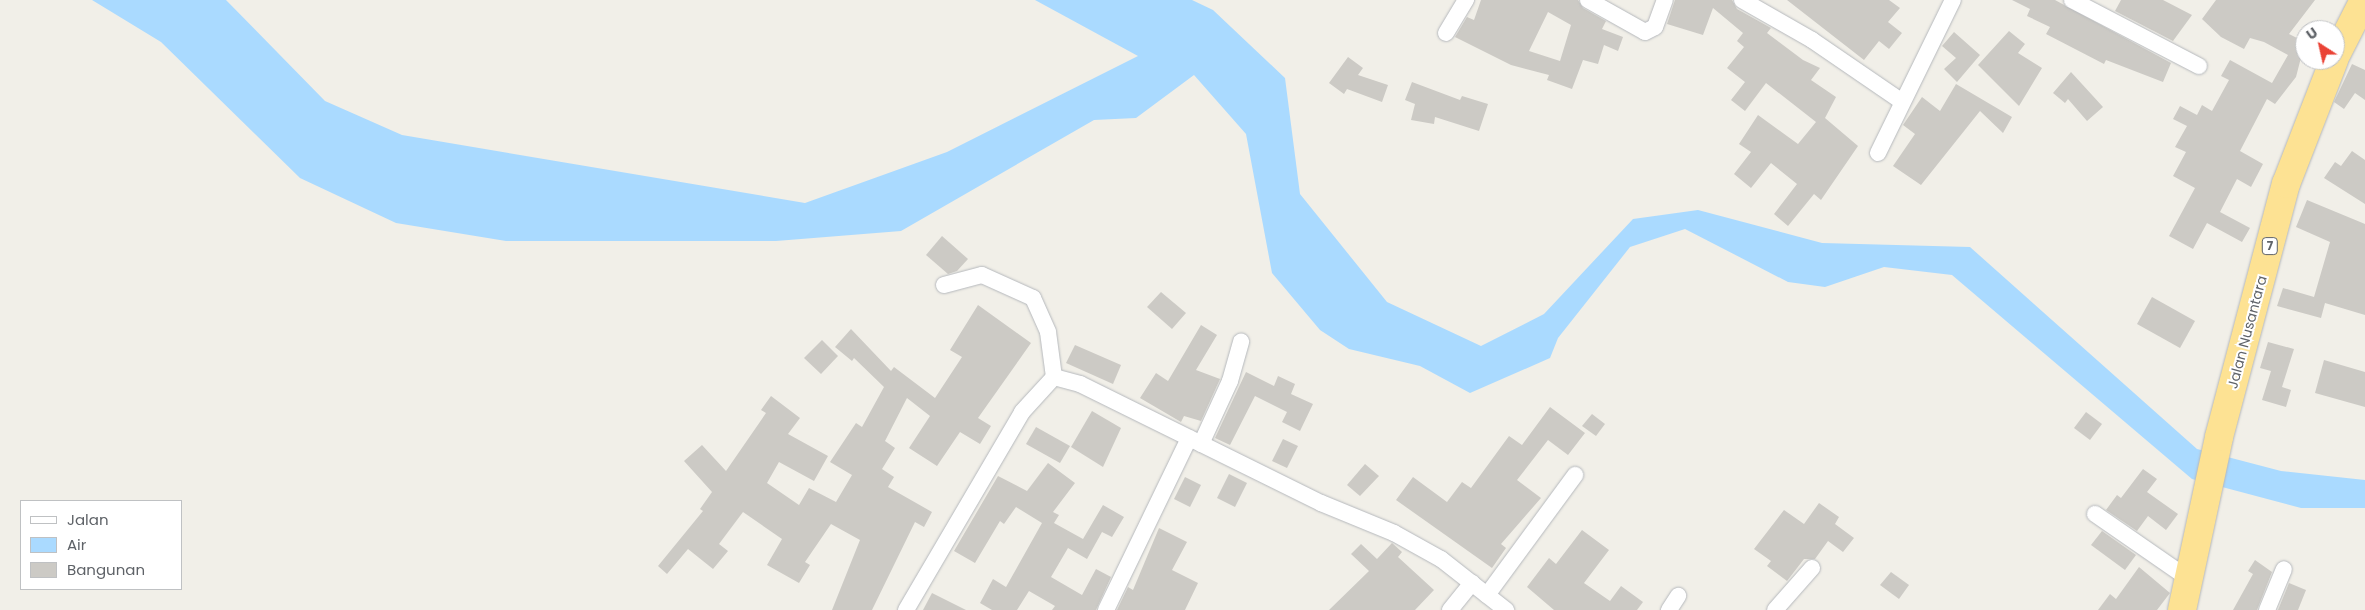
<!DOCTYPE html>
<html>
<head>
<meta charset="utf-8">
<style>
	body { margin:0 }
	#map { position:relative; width:2365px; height:610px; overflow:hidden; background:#f1efe8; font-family:Poppins,sans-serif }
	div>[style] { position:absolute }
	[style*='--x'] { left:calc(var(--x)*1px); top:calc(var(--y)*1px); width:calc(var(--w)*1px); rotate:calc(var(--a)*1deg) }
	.water>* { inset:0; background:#aadaff }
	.building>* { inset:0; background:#cccac5 }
	.roads { filter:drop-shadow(0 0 1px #b5b8bc) drop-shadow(0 0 1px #b5b8bc) }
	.street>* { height:16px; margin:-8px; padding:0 8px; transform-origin:8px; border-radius:8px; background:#fff }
	.highway>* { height:28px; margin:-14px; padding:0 14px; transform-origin:14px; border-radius:14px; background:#fde293 }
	span { translate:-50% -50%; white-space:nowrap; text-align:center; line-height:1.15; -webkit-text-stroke:4px #fff; paint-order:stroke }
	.shield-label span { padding:1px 4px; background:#fff; border:1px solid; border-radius:4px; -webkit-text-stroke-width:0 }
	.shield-label { font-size:12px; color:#5f6368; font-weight:700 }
	.street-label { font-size:14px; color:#5f6368 }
	.legend { position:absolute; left:20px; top:500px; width:162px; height:90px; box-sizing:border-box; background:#fff; border:1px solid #bfc1c3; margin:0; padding:6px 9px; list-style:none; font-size:15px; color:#5f6368 }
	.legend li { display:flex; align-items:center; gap:10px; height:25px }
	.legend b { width:25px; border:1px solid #bfc1c3 }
	.north { position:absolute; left:2295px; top:20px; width:50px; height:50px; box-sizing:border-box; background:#fff; border:1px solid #bfc1c3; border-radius:50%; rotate:325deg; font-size:14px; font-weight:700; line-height:20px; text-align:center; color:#5f6368 }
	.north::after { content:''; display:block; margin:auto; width:18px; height:22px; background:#ea4335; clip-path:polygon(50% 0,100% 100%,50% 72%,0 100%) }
</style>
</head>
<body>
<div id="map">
	<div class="water">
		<div style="clip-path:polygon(92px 0,226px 0,325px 101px,402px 135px,805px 203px,947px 152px,1138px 56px,1035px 0,1192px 0,1213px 10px,1285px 78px,1300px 194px,1387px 302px,1481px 346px,1544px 314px,1633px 219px,1698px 210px,1822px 243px,1970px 247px,2197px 449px,2281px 471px,2365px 480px,2365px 508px,2301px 508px,2192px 479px,1952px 275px,1884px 267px,1825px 287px,1788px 282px,1685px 229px,1630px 247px,1558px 338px,1550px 358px,1470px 393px,1420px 366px,1349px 349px,1320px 330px,1272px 273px,1246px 134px,1194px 75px,1136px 118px,1094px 120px,901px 231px,776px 241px,506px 241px,396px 223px,300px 178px,161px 42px)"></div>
	</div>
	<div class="building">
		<div style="clip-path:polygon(evenodd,1481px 0,1578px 0,1583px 8px,1606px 21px,1602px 29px,1623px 37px,1618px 51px,1604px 45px,1598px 64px,1583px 60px,1572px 89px,1547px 80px,1549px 75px,1511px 65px,1455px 37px,1467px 17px,1474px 20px,1481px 0,1548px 12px,1571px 25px,1560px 61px,1529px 51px,1548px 12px)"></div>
		<div style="clip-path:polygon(1675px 0,1732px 0,1737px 9px,1771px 28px,1767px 33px,1803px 60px,1820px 68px,1811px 80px,1836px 97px,1825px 118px,1858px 146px,1821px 200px,1814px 194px,1788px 226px,1774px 214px,1797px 184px,1771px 163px,1751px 188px,1734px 174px,1751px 152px,1739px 144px,1758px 115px,1798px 144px,1816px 122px,1766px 83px,1745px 111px,1731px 100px,1745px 82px,1727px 68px,1744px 47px,1737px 41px,1743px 33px,1713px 8px,1703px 35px,1667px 24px)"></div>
		<div style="clip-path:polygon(1787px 0,1889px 0,1900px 8px,1888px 22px,1902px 33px,1889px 49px,1879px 41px,1864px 60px)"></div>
		<div style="clip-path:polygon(2012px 0,2055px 0,2171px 63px,2163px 82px,2106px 60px,2104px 64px,2046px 34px,2050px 27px,2027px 16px,2030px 9px)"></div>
		<div style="clip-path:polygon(2121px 0,2163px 0,2192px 15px,2173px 41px,2115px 11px)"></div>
		<div style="clip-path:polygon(2216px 0,2315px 0,2289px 34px,2305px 42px,2296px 77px,2275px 104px,2267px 99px,2240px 151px,2263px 164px,2251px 187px,2237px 179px,2220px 212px,2250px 228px,2242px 242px,2207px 223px,2193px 249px,2169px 236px,2195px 188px,2173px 176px,2186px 152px,2175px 147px,2187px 126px,2173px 119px,2180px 106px,2197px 115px,2202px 105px,2212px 111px,2229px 80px,2221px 76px,2230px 60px,2272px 83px,2288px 55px,2264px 42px,2250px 38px,2244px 49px,2221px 37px,2202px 19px)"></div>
		<div style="clip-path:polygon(2009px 31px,2025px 44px,2018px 53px,2042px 68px,2019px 106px,1978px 65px)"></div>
		<div style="clip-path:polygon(1954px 32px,1980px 55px,1957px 82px,1944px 69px,1956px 58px,1942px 46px)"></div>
		<div style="clip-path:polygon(1348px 57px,1363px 68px,1358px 75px,1388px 85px,1382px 102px,1347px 89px,1344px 94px,1329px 83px)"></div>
		<div style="clip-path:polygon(2352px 64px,2365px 70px,2365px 100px,2355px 93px,2344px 109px,2334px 102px)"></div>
		<div style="clip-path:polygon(2071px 72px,2103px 107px,2087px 121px,2068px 99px,2065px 103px,2053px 93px)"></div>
		<div style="clip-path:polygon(1412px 82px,1460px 100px,1462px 96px,1488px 104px,1479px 131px,1435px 117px,1434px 124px,1411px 120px,1415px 104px,1405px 100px)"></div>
		<div style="clip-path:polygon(1956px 84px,2012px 117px,2003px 133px,1980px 111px,1921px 185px,1893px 166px,1915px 134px,1903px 125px,1922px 97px,1940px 111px)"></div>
		<div style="clip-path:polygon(2352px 151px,2365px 160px,2365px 204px,2324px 178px,2335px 162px,2341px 166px)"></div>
		<div style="clip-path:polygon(2307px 200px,2365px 224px,2365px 315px,2325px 303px,2321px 318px,2277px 306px,2283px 288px,2314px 297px,2330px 242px,2296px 227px)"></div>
		<div style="clip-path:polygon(942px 236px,968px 259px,957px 271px,948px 274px,926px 255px)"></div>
		<div style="clip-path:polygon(1161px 292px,1186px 313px,1172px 329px,1147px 307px)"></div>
		<div style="clip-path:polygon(2152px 297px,2195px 321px,2180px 348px,2137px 324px)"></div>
		<div style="clip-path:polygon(978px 305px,1031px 343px,978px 418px,991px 426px,980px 444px,960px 432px,937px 466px,909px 448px,930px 416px,907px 398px,885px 441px,895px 448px,882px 469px,894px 477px,888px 487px,932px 512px,924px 527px,915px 522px,872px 610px,832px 610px,860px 540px,831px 524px,805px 562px,810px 565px,799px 583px,767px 565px,782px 539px,743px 512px,719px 544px,728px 551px,713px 569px,688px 549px,667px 574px,658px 566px,703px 511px,700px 509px,712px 492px,684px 461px,702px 445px,726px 471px,766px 413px,761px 410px,771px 396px,800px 418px,788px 434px,828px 456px,814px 481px,779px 462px,767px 483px,799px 505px,809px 488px,836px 502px,852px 475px,830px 462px,856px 423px,862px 427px,884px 387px,854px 358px,852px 361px,835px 347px,851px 329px,891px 371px,894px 367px,935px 398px,962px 357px,950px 350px)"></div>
		<div style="clip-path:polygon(1201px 325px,1217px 335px,1196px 370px,1220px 379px,1201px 421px,1184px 416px,1181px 422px,1140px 398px,1156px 373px,1168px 381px)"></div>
		<div style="clip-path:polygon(822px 340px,838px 356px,821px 374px,804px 358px)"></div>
		<div style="clip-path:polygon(2268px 342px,2294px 349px,2282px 387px,2291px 390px,2286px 407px,2262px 400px,2271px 371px,2260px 368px)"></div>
		<div style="clip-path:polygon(1075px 345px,1121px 365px,1113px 384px,1066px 363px)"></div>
		<div style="clip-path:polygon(2324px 360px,2365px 372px,2365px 407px,2315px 393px)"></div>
		<div style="clip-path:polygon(1246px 372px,1274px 386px,1278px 376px,1295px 384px,1291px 394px,1313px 404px,1300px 431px,1282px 422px,1287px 412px,1255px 396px,1230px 445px,1215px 438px)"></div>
		<div style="clip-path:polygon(1550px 407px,1585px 433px,1568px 455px,1548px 440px,1517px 480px,1541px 498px,1501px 544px,1506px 548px,1492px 568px,1396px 500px,1413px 477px,1447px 502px,1462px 482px,1471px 488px,1509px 436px,1522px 445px)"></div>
		<div style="clip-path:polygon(1092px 411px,1121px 428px,1103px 467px,1071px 447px)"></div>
		<div style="clip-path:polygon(2086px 412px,2102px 424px,2090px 440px,2074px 428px)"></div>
		<div style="clip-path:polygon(1592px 414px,1605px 424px,1596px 436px,1582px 426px)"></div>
		<div style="clip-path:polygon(1036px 427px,1070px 446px,1060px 463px,1026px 444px)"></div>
		<div style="clip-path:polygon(1283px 439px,1298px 446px,1287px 468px,1272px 461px)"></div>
		<div style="clip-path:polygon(1048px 463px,1075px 483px,1053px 512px,1059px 515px,1054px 523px,1083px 539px,1103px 505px,1124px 517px,1112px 537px,1102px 532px,1087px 559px,1068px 548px,1051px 577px,1082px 595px,1096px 569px,1111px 577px,1096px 610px,1052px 610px,1055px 606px,1029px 591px,1017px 610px,992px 610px,980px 603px,993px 579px,1006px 587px,1042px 523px,1016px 507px,1004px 524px,1000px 521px,975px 563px,954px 551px,998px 476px,1027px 491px)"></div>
		<div style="clip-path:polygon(1365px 464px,1379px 476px,1360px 496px,1347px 485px)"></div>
		<div style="clip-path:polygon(2143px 469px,2157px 479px,2147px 492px,2178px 514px,2166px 530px,2148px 516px,2137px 531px,2106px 510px,2117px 495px,2121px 498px)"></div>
		<div style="clip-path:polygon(1229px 474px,1247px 483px,1235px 507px,1217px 498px)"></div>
		<div style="clip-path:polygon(1185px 477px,1201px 485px,1190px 507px,1174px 499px)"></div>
		<div style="clip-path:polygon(1819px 503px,1839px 517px,1835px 524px,1854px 538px,1843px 552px,1828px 541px,1815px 559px,1804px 559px,1787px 581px,1767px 566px,1771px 561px,1754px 549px,1784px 510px,1804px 524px)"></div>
		<div style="clip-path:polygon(1159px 528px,1187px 542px,1172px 570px,1198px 583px,1185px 610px,1117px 610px,1128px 587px,1133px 590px)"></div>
		<div style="clip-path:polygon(1582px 530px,1609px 550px,1584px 583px,1610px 601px,1621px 586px,1643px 602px,1637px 610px,1554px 610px,1527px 587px,1549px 558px,1556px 564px)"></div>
		<div style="clip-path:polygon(2102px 531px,2136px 555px,2125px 570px,2091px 545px)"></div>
		<div style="clip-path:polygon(1392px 543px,1402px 552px,1398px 557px,1434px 590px,1415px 610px,1329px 610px,1369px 571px,1351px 554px,1361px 544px,1377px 559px)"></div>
		<div style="clip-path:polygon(2255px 560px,2272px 572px,2257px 610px,2233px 610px,2253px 574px,2248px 571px)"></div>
		<div style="clip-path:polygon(2139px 567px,2170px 593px,2157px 610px,2098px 610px,2110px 594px,2116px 599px)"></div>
		<div style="clip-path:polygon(1891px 572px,1909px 585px,1899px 599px,1880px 585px)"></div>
		<div style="clip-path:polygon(2289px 583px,2306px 590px,2298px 610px,2278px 610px)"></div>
		<div style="clip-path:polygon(932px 593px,966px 610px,923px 610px)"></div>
	</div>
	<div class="roads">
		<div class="street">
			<div style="--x:1588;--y:0;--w:65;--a:29.3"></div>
			<div style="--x:1645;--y:32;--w:11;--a:-27"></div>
			<div style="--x:1655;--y:27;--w:29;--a:-70"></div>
			<div style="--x:1742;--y:0;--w:81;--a:29.7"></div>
			<div style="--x:1812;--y:40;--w:108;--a:34.4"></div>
			<div style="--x:2072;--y:0;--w:143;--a:27.5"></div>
			<div style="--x:1446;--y:33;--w:39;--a:-59"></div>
			<div style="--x:1878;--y:153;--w:170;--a:-63.9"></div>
			<div style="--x:944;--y:285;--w:39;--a:-15"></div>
			<div style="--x:982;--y:275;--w:56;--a:24.3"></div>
			<div style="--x:1033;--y:298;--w:37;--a:66"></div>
			<div style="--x:1048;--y:332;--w:45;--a:82.4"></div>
			<div style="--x:1201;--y:444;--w:69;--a:-65.3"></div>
			<div style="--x:1230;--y:381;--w:41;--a:-74.2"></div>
			<div style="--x:2095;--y:514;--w:114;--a:34.7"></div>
			<div style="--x:1487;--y:595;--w:149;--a:-53.7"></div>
			<div style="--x:906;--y:610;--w:229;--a:-59.6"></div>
			<div style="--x:1022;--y:412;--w:47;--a:-47.6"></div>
			<div style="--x:1054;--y:377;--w:27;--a:15"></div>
			<div style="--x:1080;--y:384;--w:269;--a:26.3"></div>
			<div style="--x:1321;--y:503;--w:79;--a:22.3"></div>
			<div style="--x:1394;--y:533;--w:54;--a:29"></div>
			<div style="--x:1441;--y:559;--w:83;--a:38.1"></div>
			<div style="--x:1106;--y:610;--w:191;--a:-64.2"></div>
			<div style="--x:1450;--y:610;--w:35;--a:-51"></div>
			<div style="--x:1669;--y:610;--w:17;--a:-57"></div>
			<div style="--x:1775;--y:610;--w:56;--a:-48.6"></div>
			<div style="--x:2267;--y:610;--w:44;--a:-67.5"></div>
		</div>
		<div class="highway">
			<div style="--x:2335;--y:57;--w:64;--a:-63"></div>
			<div style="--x:2182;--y:610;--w:177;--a:-77.9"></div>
			<div style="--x:2219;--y:437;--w:262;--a:-75.2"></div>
			<div style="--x:2286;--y:184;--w:133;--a:-68.8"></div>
		</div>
	</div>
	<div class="shield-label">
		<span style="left:2270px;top:246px">7</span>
	</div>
	<div class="street-label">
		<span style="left:2247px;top:332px;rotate:-75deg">Jalan Nusantara</span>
	</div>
	<ul class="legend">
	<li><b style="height:6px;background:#fff"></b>Jalan</li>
	<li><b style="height:14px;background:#aadaff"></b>Air</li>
	<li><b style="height:14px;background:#cccac5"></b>Bangunan</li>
	</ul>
	<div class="north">U</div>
</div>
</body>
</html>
